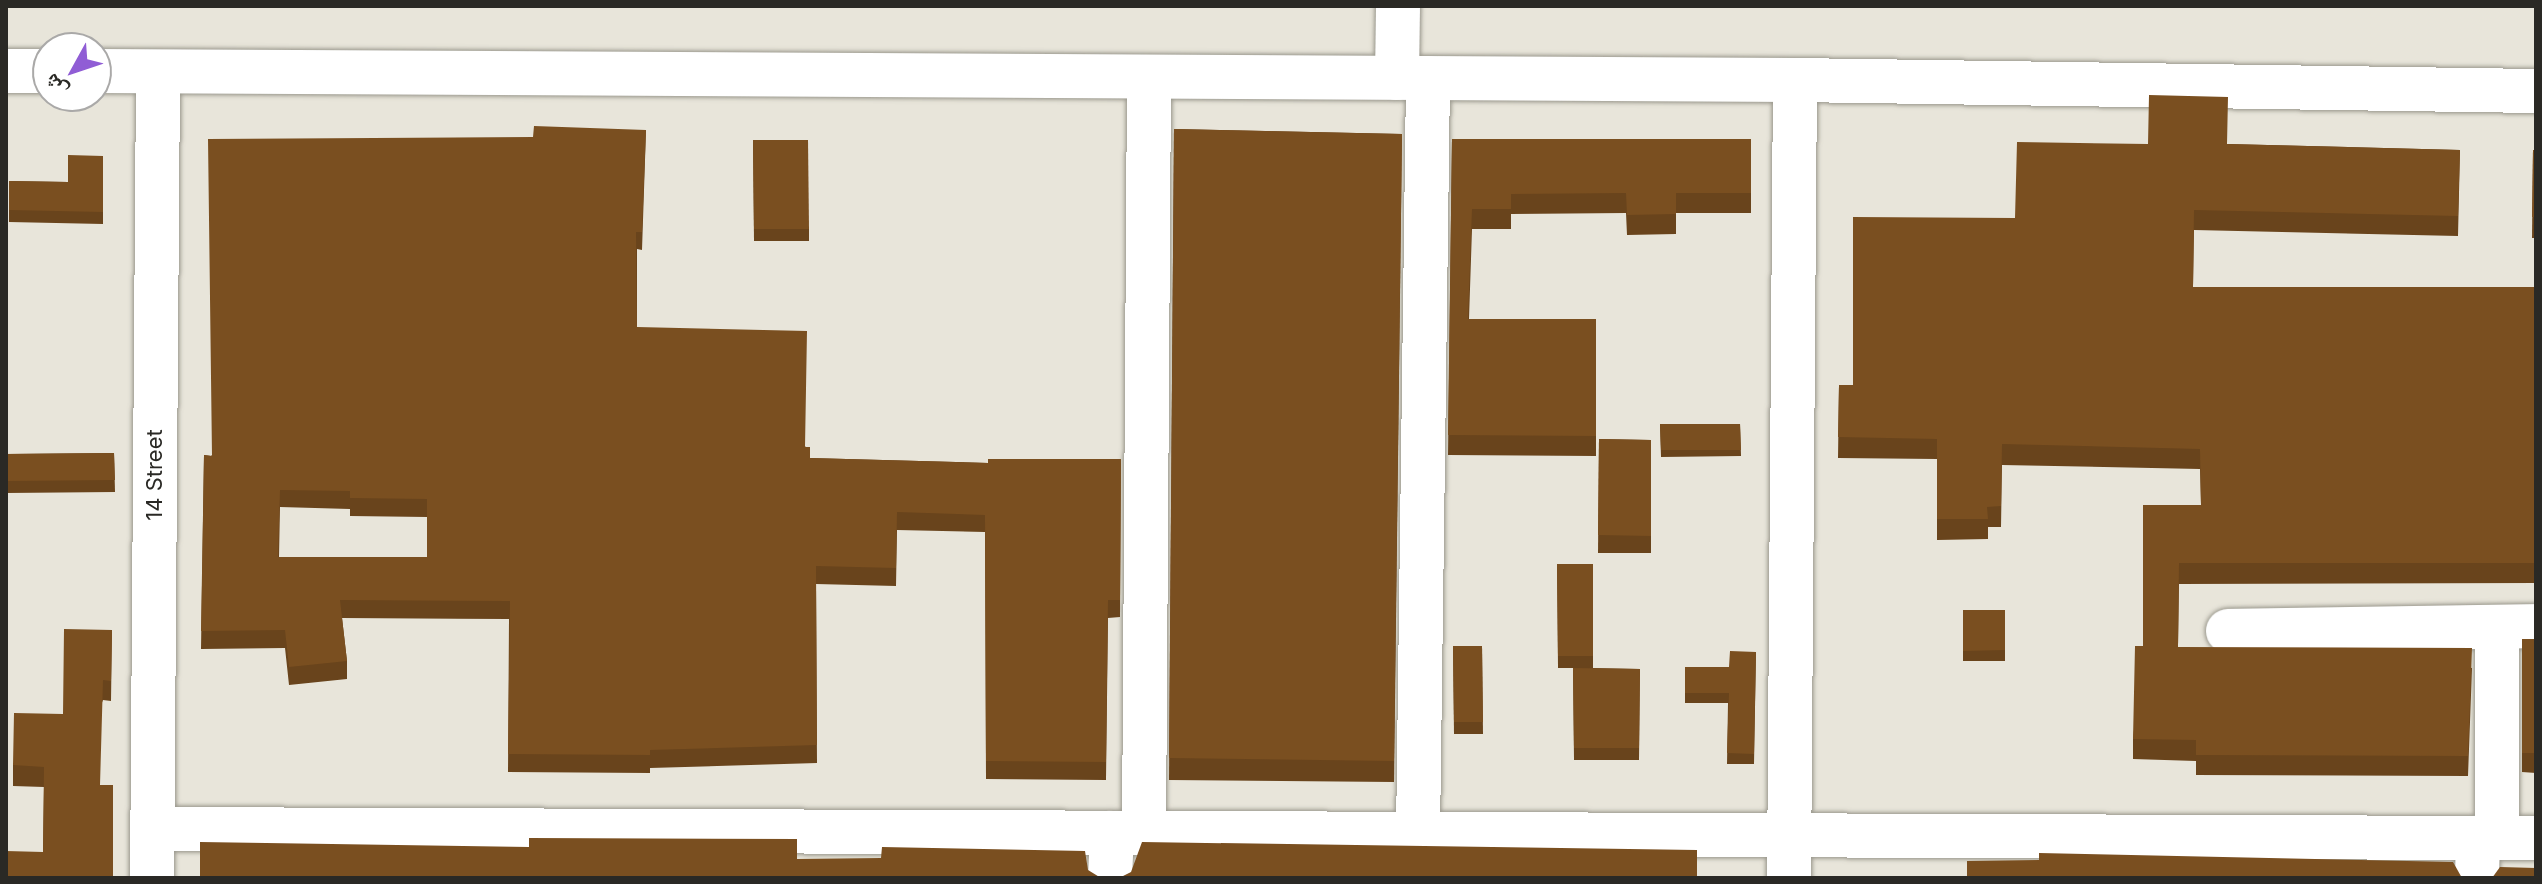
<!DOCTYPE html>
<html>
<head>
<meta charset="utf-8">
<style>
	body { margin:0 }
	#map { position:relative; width:2542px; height:884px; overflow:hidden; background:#e8e5da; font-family:Inter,"Noto Naskh Arabic",sans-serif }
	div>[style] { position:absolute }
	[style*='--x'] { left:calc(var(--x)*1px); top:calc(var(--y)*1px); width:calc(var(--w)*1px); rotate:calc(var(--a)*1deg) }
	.roads { filter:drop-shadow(0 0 2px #9a988d) drop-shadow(0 0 2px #9a988d) }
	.minor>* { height:44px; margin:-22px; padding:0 22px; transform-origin:22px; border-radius:22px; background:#fff }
	.wall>* { inset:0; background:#69441c }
	.building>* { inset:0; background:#7a4f20 }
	span { translate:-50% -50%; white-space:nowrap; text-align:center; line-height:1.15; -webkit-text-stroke:8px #fff; paint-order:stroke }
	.street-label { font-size:22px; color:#2a2925 }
	.frame { position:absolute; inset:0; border:8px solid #2a2925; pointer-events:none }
	.north { position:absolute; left:32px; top:32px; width:80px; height:80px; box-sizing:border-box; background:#fff; border:2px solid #aaa9a8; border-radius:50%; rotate:230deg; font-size:22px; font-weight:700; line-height:32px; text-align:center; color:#2a2925 }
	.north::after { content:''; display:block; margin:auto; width:28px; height:36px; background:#905dd5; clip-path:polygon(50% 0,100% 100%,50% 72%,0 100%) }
</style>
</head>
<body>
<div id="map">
	<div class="roads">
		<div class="minor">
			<div style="--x:6;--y:71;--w:42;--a:0"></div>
			<div style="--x:96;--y:71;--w:1699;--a:0.3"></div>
			<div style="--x:1795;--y:80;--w:741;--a:0.85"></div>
			<div style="--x:1397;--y:78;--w:72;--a:-89.2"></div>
			<div style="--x:2497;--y:627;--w:211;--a:90"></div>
			<div style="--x:2228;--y:631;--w:308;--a:-0.9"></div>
			<div style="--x:152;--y:829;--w:2384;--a:0.22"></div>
			<div style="--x:1144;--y:833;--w:756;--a:-89.62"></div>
			<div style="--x:1418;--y:834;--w:756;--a:-89.24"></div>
			<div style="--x:152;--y:878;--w:806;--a:-89.57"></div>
			<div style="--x:1110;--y:878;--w:45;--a:-87.5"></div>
			<div style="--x:1789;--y:878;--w:798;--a:-89.57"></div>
			<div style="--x:2477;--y:878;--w:40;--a:-88.6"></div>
		</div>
	</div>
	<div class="wall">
		<div style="clip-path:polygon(1174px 129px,1402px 134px,1394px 782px,1169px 780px)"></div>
		<div style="clip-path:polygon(evenodd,646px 130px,642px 250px,637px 249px,637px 327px,806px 447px,810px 458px,988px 463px,1121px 459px,1120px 617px,1108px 618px,1106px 780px,986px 779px,985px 532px,897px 530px,896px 586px,816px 584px,817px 763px,650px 768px,650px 773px,508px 772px,509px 619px,342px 618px,347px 661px,347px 679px,289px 685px,285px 648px,201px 649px,204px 455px,211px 456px,533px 137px,646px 130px,280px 507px,350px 509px,350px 516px,427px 517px,427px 557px,279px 557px,280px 507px)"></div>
		<div style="clip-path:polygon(1452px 139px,1751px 139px,1751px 213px,1676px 213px,1676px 234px,1627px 235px,1626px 213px,1511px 214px,1511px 229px,1472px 229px,1469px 319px,1596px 319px,1596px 456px,1448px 455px)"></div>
		<div style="clip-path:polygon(753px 140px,809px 229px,809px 241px,754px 241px)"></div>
		<div style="clip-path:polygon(2148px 144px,2228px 144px,2460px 150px,2458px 236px,2194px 230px,2193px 287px,2536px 287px,2536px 583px,2179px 584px,2178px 647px,2472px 668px,2468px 776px,2196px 775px,2196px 761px,2133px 759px,2133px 739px,2143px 646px,2201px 505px,2200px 469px,2002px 465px,2001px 527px,1988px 527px,1988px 539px,1937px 540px,1937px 459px,1838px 458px,1839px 385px,1853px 385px,2015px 218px)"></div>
		<div style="clip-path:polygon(2533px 150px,2536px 150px,2536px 238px,2532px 238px)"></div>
		<div style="clip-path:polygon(103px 156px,103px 224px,9px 222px,9px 181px,68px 182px)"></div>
		<div style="clip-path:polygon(1660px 424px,1740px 424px,1741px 456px,1661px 457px)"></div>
		<div style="clip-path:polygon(1599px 439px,1651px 440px,1651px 553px,1598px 553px)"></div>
		<div style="clip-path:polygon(114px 453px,115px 492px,6px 493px,6px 454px)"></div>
		<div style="clip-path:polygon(1557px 564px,1593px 564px,1593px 668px,1640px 669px,1639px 760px,1574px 760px,1573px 668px,1558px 668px)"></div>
		<div style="clip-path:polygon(1963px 610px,2005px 610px,2005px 661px,1963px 661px)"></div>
		<div style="clip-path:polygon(112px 630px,111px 701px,103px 700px,43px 852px,44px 787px,13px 786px,13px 765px,63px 714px)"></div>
		<div style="clip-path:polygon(2522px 639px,2536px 639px,2536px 773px,2522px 772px)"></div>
		<div style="clip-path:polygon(1453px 646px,1482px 646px,1483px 734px,1454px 734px)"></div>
		<div style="clip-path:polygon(1756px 652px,1754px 764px,1727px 764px,1728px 703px,1685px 703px,1685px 667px,1729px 667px)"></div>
	</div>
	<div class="building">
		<div style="clip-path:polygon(2149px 95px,2228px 97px,2227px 144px,2460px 150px,2458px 216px,2194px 210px,2193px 287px,2536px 287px,2536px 563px,2179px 563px,2178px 647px,2472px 648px,2468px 756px,2196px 755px,2196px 740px,2133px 739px,2135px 646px,2143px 646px,2143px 505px,2201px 505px,2200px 449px,2002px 444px,2001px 506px,1987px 507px,1988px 519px,1937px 519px,1937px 439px,1838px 437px,1839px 385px,1853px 385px,1853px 217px,2015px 218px,2017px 142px,2148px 144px)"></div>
		<div style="clip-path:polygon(evenodd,534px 126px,646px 130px,642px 232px,636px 232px,637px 327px,807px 331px,805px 447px,810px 447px,810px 458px,988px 463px,988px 459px,1121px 459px,1120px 600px,1108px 600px,1106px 762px,986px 761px,985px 515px,897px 512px,896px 568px,816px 566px,817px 745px,650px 750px,650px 755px,508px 754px,510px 601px,340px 600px,347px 661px,289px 667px,285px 630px,201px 631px,204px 455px,212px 456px,208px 139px,533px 137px,534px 126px,280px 490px,350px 491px,350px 498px,427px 499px,427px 557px,278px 557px,280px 490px)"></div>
		<div style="clip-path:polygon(1174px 129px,1402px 134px,1394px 761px,1169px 758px)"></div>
		<div style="clip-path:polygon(1452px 139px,1751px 139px,1751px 193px,1676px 193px,1676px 214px,1627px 215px,1626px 193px,1511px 194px,1511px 209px,1472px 209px,1468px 319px,1596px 319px,1596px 436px,1448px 435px)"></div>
		<div style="clip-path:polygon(753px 140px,808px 140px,809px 229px,754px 229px)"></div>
		<div style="clip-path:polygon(2533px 150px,2536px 150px,2536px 217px,2532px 217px)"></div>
		<div style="clip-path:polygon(68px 155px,103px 156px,103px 212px,9px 210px,9px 181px,68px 182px)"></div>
		<div style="clip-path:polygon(1660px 424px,1740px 424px,1741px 450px,1661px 450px)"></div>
		<div style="clip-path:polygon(1599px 439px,1651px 440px,1651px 536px,1598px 535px)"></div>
		<div style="clip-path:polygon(114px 453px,115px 480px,6px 481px,6px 454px)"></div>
		<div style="clip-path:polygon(1557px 564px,1593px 564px,1593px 656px,1558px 656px)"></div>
		<div style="clip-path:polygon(1963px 610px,2005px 610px,2005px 650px,1963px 651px)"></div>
		<div style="clip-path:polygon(64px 629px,112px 630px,111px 681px,103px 680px,100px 785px,113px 785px,113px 878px,6px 878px,6px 851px,43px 852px,44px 767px,13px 765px,14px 713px,63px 714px)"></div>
		<div style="clip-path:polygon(2522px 639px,2536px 639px,2536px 753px,2522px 753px)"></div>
		<div style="clip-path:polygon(1453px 646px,1482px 646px,1483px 722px,1454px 722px)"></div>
		<div style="clip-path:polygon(1730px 651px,1756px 652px,1754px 754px,1727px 753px,1729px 693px,1685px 693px,1685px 667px,1729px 667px)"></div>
		<div style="clip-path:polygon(1573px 668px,1640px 669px,1639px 748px,1574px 748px)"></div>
		<div style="clip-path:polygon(529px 838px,797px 839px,797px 859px,881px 858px,882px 847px,1085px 851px,1088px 870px,1101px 878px,200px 878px,200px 842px,529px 847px)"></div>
		<div style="clip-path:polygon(1142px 842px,1697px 850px,1697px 878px,1119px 878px,1131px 872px)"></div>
		<div style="clip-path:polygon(2039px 853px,2453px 862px,2462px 878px,1967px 878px,1967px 861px,2039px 860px)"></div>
		<div style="clip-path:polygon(2500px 867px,2536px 868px,2536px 878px,2492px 878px)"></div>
	</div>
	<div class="street-label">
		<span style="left:155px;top:475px;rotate:-90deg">14 Street</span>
	</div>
	<div class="frame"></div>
	<div class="north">ش</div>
</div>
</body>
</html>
